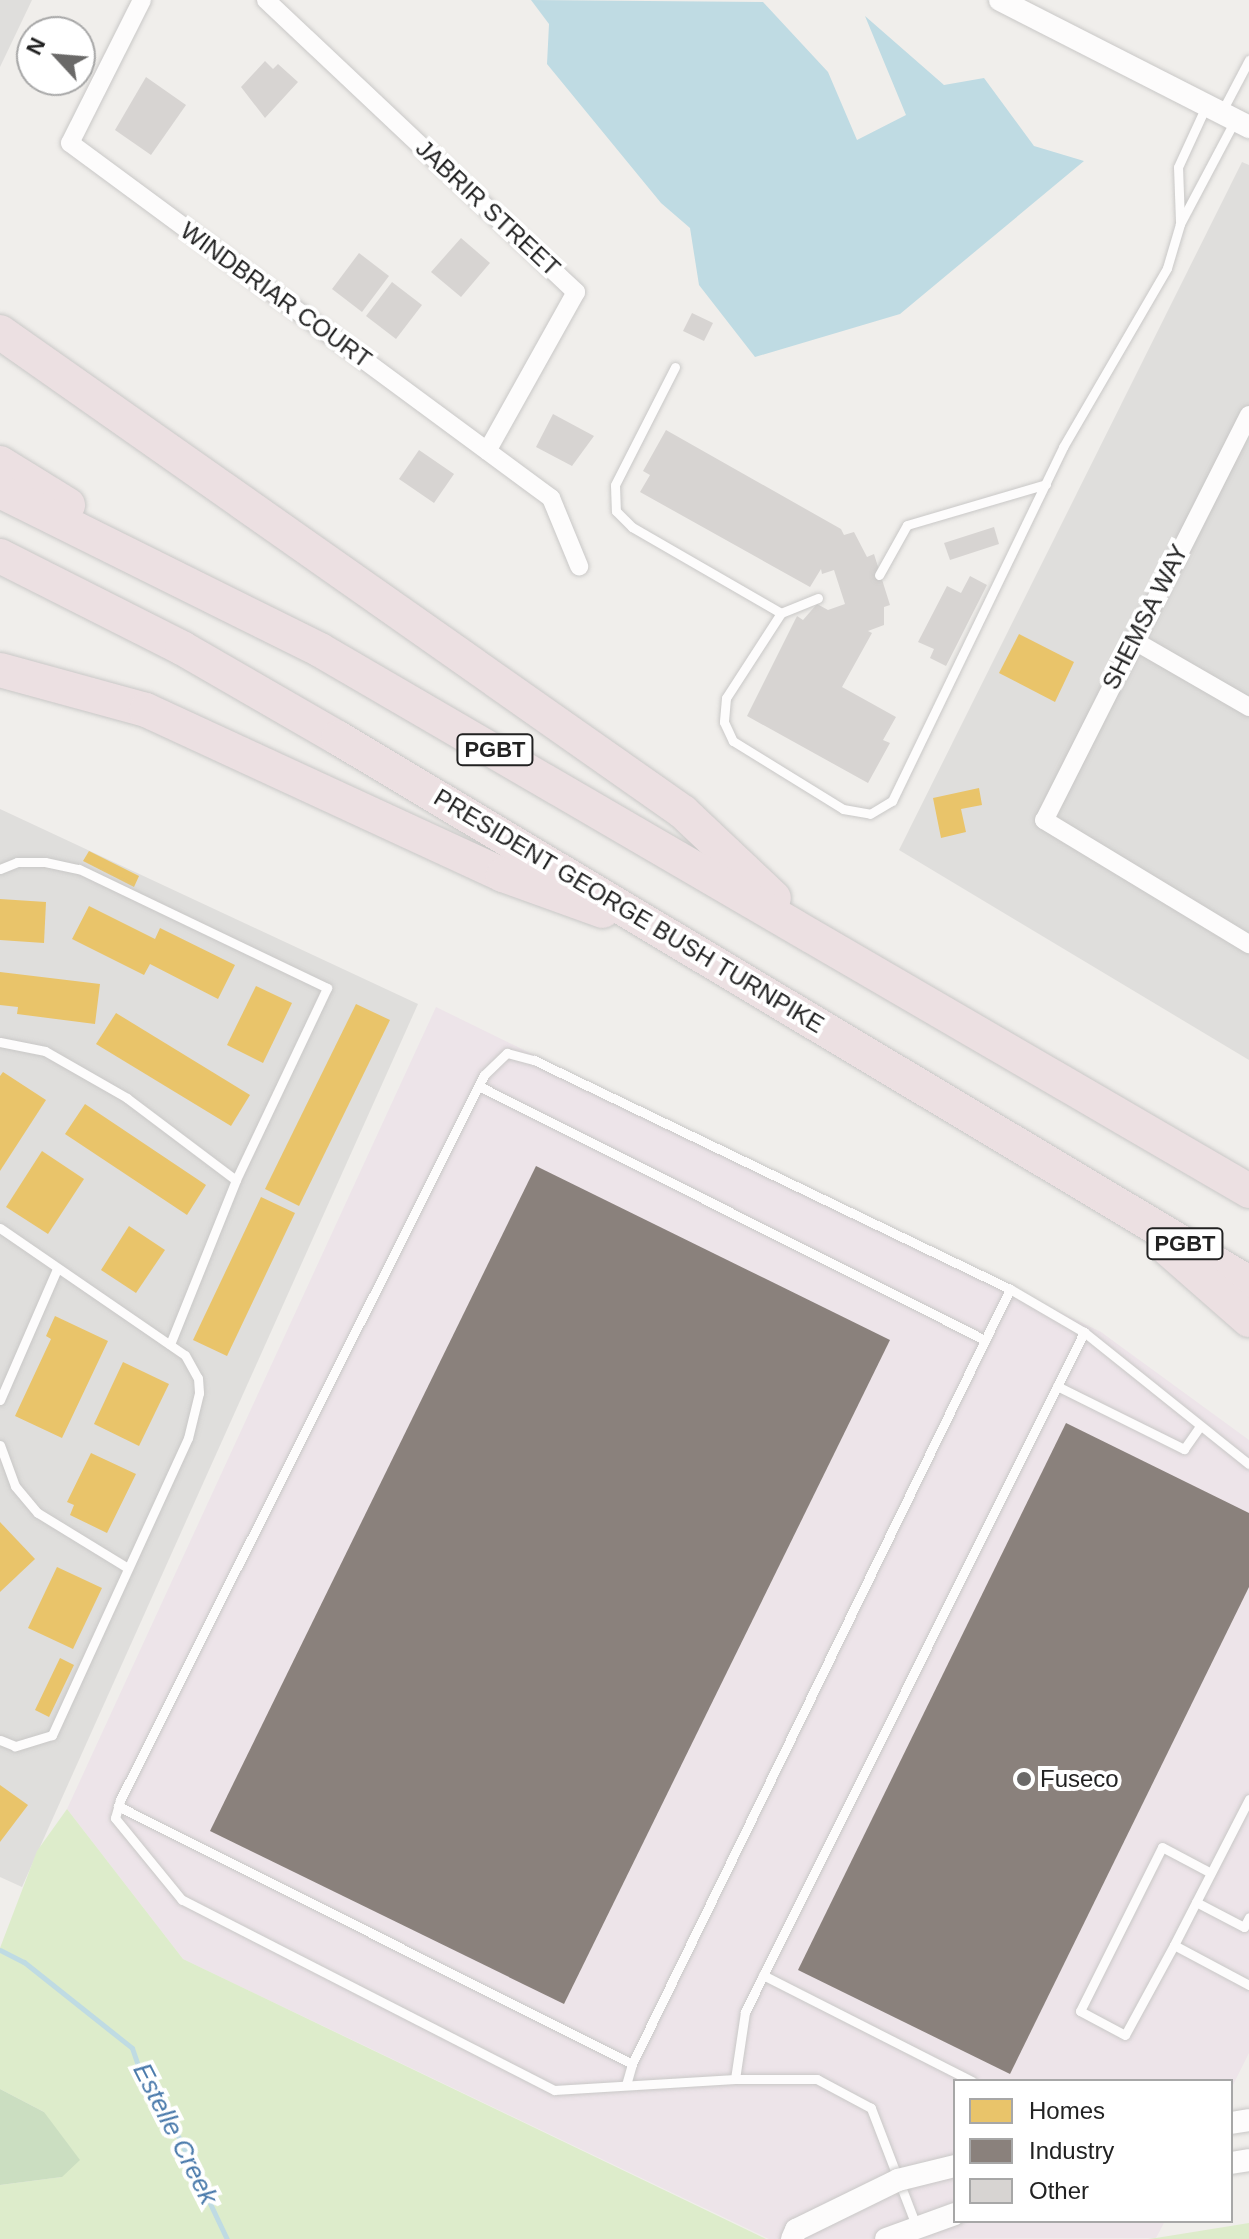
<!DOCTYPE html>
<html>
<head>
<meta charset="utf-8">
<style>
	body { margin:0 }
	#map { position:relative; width:1249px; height:2239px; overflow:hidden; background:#f0eeeb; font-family:Helvetica,sans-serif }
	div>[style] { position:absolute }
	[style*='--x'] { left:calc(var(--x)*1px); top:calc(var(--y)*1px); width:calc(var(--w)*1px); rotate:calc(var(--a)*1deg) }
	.residential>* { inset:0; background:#dfdedc }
	.industrial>* { inset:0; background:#ede4e9 }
	.grass>* { inset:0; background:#ddeccb }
	.forest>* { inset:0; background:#cbdec1 }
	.water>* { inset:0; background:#bfdbe3 }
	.homes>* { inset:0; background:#e9c46a }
	.industry>* { inset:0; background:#8a817c }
	.stream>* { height:5px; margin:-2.5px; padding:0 2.5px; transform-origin:2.5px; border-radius:2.5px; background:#bfdbe3 }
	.building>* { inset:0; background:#d7d4d2 }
	.roads { filter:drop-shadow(0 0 2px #c9c8c7) drop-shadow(0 0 2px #c9c8c7) }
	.service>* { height:9px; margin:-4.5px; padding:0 4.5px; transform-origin:4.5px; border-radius:4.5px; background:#fdfcfc }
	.minor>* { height:18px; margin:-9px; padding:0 9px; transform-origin:9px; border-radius:9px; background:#fdfcfc }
	.tertiary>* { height:22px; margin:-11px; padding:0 11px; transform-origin:11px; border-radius:11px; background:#fdfcfc }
	.motorway>* { height:34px; margin:-17px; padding:0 17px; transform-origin:17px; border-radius:17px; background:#ece0e2 }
	.bridges { filter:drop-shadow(0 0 2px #c9c8c7) drop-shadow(0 0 2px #c9c8c7) }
	.tertiary-bridge>* { height:22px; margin:-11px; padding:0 11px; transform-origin:11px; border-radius:11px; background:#fdfcfc }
	.dots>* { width:22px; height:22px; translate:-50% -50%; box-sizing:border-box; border:4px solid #fff; border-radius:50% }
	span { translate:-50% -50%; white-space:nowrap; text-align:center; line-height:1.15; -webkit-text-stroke:8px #fff; paint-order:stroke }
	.shield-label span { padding:2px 6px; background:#fff; border:2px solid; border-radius:6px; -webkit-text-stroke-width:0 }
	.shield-label { font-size:22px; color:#222; font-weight:700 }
	.street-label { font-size:24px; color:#222 }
	.poi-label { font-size:24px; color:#222 }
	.left { translate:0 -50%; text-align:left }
	.water-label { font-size:26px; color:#4a7aab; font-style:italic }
	.legend { position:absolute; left:953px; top:2079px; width:280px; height:144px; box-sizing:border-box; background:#fff; border:2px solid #a7a7a7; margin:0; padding:10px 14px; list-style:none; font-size:24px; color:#222 }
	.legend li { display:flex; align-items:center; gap:16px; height:40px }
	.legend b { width:40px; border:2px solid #a7a7a7 }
	.north { position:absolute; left:16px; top:16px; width:80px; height:80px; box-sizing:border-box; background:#fff; border:2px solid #a7a7a7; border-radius:50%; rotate:296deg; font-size:22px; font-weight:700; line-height:32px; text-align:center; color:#222 }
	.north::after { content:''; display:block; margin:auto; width:28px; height:36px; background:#6a6968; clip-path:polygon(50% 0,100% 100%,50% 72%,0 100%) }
</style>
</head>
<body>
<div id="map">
	<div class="residential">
		<div style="clip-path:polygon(0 0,32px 0,0 67px)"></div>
		<div style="clip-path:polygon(1242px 162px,1249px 165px,1249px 1060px,899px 850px)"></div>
		<div style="clip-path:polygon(0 809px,418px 1004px,22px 1887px,0 1877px)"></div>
	</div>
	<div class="industrial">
		<div style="clip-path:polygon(436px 1007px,1101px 1332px,1249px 1440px,1249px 2053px,1231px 2089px,1231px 2081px,955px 2081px,955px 2221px,1165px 2221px,1156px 2238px,769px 2239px,183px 1959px,67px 1809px)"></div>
	</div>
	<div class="grass">
		<div style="clip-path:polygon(67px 1809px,183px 1959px,766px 2239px,0 2239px,0 2185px,62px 2177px,44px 2112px,0 2089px,0 1948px,37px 1851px)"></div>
		<div style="clip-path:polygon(1249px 2223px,1249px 2239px,1148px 2239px,1156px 2238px)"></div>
	</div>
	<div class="forest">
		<div style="clip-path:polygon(0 2089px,44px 2112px,80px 2160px,62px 2177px,0 2185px)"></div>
	</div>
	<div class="water">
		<div style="clip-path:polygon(531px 0,763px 2px,828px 72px,857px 140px,906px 115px,865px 16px,944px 85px,984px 78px,1034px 146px,1084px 161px,900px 314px,755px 357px,699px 285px,690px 228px,661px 203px,547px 64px,549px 24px)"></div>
	</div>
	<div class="homes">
		<div style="clip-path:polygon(1019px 634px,1074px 662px,1055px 702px,999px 673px)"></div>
		<div style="clip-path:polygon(979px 788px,982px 805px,961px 809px,966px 832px,941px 838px,933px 798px)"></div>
		<div style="clip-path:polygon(89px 851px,139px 876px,134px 887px,83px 861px)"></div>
		<div style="clip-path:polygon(0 899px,46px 902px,44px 943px,0 940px)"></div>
		<div style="clip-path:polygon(89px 906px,155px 939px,160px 928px,235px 965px,218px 999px,150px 964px,144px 975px,72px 939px)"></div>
		<div style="clip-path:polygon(0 972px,100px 984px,95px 1024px,17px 1014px,18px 1007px,0 1005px)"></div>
		<div style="clip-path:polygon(256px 986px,292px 1003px,263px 1063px,227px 1045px)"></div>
		<div style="clip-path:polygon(356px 1004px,390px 1020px,299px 1206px,265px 1189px)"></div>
		<div style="clip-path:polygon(116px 1013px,250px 1095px,231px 1126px,96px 1044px)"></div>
		<div style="clip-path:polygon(3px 1072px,46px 1100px,0 1171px,0 1076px)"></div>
		<div style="clip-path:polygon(85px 1104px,206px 1185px,187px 1215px,65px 1134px)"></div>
		<div style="clip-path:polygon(42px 1151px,84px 1179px,48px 1234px,6px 1207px)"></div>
		<div style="clip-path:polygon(261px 1197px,295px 1213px,227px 1356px,193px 1340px)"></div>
		<div style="clip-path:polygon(129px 1226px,165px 1250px,136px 1293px,101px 1270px)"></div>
		<div style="clip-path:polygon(55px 1316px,108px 1341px,62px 1438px,15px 1416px,51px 1339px,46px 1336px)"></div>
		<div style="clip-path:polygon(123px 1362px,169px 1384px,139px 1446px,94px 1424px)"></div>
		<div style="clip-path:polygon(91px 1453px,136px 1474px,107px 1533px,70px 1515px,74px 1505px,67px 1502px)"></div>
		<div style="clip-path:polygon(0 1522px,35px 1559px,0 1592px)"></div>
		<div style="clip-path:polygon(57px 1567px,102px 1588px,73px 1649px,28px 1628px)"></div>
		<div style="clip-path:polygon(60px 1658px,74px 1665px,49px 1717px,35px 1710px)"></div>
		<div style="clip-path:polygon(0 1785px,28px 1805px,0 1842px)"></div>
	</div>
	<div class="industry">
		<div style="clip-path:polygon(536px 1166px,890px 1340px,564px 2004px,210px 1831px)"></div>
		<div style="clip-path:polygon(1066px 1423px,1249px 1513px,1249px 1587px,1010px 2074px,798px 1970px)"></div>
	</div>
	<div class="stream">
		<div style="--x:0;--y:1950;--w:27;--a:27"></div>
		<div style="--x:24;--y:1962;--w:138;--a:38.5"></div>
		<div style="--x:132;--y:2048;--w:36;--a:71"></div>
		<div style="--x:144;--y:2082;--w:41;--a:54"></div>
		<div style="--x:168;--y:2115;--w:137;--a:64.6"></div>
	</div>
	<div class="building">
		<div style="clip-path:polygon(265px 61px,273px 69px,278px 64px,298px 82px,265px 118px,241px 87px)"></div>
		<div style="clip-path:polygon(146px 77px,186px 105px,151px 155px,115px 130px)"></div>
		<div style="clip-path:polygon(461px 238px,490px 263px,461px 297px,431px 272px)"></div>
		<div style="clip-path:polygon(359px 253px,389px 276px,362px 312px,332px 289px)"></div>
		<div style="clip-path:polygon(392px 282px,422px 305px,396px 339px,366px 316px)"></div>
		<div style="clip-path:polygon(692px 313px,713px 323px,704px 341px,683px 331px)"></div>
		<div style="clip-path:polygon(553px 414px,594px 436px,572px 466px,536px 447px)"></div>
		<div style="clip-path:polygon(666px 430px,841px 529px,844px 535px,854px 532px,867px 557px,874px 554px,890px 605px,884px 607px,884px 625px,868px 631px,872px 633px,842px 687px,896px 717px,883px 740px,890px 743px,868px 783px,747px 716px,797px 616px,803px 620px,817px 604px,828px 610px,845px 604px,834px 570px,822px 574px,821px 569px,810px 587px,640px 492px,650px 475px,643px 471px)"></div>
		<div style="clip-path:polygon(419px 450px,454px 474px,434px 503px,399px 479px)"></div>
		<div style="clip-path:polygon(994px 527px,999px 544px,950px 560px,944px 543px)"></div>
		<div style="clip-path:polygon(970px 576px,987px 585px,946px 666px,930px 658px,934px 649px,918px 642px,947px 586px,961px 593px)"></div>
	</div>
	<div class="roads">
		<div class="service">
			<div style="--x:1221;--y:113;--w:60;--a:-62.2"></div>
			<div style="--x:1180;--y:221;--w:54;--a:-92.1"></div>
			<div style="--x:1178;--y:167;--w:67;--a:-65.3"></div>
			<div style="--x:675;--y:367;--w:132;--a:117"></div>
			<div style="--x:615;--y:485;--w:26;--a:88"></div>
			<div style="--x:616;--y:511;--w:23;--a:45"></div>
			<div style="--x:632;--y:527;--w:172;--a:30"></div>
			<div style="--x:879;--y:575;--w:57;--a:-60.8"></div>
			<div style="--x:907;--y:525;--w:145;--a:-16.4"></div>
			<div style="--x:818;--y:598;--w:40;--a:158"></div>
			<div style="--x:781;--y:613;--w:101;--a:122.9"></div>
			<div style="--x:726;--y:698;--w:24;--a:95"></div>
			<div style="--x:724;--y:722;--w:21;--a:65"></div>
			<div style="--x:733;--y:741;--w:129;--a:31.7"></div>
			<div style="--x:843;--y:809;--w:27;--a:10"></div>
			<div style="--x:870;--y:814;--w:26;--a:-31"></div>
			<div style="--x:892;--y:801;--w:393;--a:-64.2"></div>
			<div style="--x:1063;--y:447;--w:207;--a:-59.8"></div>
			<div style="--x:1167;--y:268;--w:46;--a:-73.5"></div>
			<div style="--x:1180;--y:224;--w:118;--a:-62.1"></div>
			<div style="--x:0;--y:869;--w:18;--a:-22"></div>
			<div style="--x:17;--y:862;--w:28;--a:0"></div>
			<div style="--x:45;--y:862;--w:35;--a:12"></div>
			<div style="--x:79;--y:869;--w:275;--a:25.6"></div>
			<div style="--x:327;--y:988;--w:212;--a:115.4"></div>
			<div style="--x:236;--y:1180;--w:177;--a:111.9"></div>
			<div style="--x:0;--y:1042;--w:46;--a:11.3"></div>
			<div style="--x:45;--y:1051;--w:95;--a:29.8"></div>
			<div style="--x:127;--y:1098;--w:136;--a:37"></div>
			<div style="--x:479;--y:1086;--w:566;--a:26.66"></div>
			<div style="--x:0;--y:1228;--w:224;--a:34.5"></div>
			<div style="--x:185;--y:1355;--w:26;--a:61"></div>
			<div style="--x:198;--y:1378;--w:15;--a:86"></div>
			<div style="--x:199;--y:1393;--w:46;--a:103.7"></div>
			<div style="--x:188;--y:1438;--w:327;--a:114.6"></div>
			<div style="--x:52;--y:1735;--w:39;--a:163"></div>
			<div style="--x:15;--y:1746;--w:16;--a:-158"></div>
			<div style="--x:1057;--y:1386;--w:142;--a:26.4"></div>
			<div style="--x:1184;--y:1449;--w:28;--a:-55"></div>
			<div style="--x:0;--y:1400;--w:143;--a:-66.5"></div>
			<div style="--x:0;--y:1445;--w:44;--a:69.9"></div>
			<div style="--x:15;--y:1486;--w:35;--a:50"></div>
			<div style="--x:38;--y:1513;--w:103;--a:31.5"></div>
			<div style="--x:1249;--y:1799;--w:164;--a:117.2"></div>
			<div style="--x:1174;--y:1945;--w:85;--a:28.1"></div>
			<div style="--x:118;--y:1806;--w:575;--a:26.65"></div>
			<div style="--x:1196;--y:1902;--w:54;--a:27.5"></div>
			<div style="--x:1244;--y:1927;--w:11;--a:-63"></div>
			<div style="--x:1174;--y:1945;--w:102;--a:118.6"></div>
			<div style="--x:1125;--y:2035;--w:51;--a:-151.9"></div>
			<div style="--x:1080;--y:2011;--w:183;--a:-63.4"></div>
			<div style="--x:1162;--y:1847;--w:55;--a:28"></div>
			<div style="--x:763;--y:1975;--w:234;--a:26.9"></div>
			<div style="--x:735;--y:2079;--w:181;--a:176.5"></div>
			<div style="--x:554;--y:2090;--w:418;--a:-152.9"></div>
			<div style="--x:182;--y:1900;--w:106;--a:-129.3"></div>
			<div style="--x:115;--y:1818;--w:19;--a:-74"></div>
			<div style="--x:120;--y:1800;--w:811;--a:-63.34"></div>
			<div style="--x:484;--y:1075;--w:32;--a:-44"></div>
			<div style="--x:507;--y:1053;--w:28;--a:15"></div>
			<div style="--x:534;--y:1060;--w:528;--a:25.69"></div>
			<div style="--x:1010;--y:1289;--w:86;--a:30.2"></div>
			<div style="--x:626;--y:2085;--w:22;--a:-74"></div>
			<div style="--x:632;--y:2064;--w:862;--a:-64"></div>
			<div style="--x:917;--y:2228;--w:129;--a:-111"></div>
			<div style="--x:871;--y:2108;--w:61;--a:-151.8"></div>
			<div style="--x:817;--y:2079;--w:82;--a:180"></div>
			<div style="--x:735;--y:2079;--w:68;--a:-81.5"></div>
			<div style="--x:745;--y:2012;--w:760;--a:-63.5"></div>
			<div style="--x:1084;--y:1332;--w:211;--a:38.7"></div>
		</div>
		<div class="minor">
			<div style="--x:142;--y:0;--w:160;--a:116.7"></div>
			<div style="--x:70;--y:143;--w:598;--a:36.43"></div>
			<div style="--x:551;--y:498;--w:74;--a:67.6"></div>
			<div style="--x:266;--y:0;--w:426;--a:43.3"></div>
			<div style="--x:576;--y:292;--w:182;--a:119.2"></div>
			<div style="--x:1249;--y:415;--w:454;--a:116.8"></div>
			<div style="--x:1044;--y:820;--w:240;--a:31.2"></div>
			<div style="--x:1133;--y:640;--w:134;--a:30"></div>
		</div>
		<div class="tertiary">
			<div style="--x:1000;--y:0;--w:280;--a:27"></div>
			<div style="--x:1231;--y:2123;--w:18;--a:-9"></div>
			<div style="--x:1231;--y:2163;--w:18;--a:-9"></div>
			<div style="--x:886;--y:2239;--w:73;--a:-19.9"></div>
		</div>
		<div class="motorway">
			<div style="--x:0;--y:332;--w:835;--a:35.1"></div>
			<div style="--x:683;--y:812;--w:125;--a:43.4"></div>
			<div style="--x:0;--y:463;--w:80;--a:31.7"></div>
			<div style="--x:0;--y:491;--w:357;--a:26.4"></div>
			<div style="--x:320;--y:650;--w:1075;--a:30.21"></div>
			<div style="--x:0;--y:556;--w:204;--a:26.8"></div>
			<div style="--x:182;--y:648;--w:180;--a:30"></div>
			<div style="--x:338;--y:738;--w:1062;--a:30.89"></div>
			<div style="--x:0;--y:670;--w:151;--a:15.3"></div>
			<div style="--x:146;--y:710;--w:393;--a:24.8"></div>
			<div style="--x:503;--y:875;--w:106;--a:19.8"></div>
			<div style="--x:1168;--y:1249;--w:108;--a:41.2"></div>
		</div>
	</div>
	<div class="bridges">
		<div class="tertiary-bridge">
			<div style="--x:792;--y:2239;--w:10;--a:-66"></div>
			<div style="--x:796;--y:2230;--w:114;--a:-26.1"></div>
			<div style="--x:898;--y:2180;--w:59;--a:-13.8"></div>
		</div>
	</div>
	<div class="dots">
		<div style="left:1024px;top:1779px;background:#6a6968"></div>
	</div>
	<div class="shield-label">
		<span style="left:495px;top:750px">PGBT</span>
		<span style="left:1185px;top:1244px">PGBT</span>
	</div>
	<div class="street-label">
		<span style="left:488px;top:208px;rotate:43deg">JABRIR STREET</span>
		<span style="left:276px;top:295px;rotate:36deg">WINDBRIAR COURT</span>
		<span style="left:1145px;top:617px;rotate:-63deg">SHEMSA WAY</span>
		<span style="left:629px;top:911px;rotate:31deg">PRESIDENT GEORGE BUSH TURNPIKE</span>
	</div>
	<div class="poi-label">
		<span class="left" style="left:1040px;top:1779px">Fuseco</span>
	</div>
	<div class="water-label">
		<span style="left:175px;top:2134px;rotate:63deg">Estelle Creek</span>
	</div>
	<ul class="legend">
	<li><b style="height:22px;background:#e9c46a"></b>Homes</li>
	<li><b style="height:22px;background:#8a817c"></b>Industry</li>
	<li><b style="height:22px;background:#d7d4d2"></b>Other</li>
	</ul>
	<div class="north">N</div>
</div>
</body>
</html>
